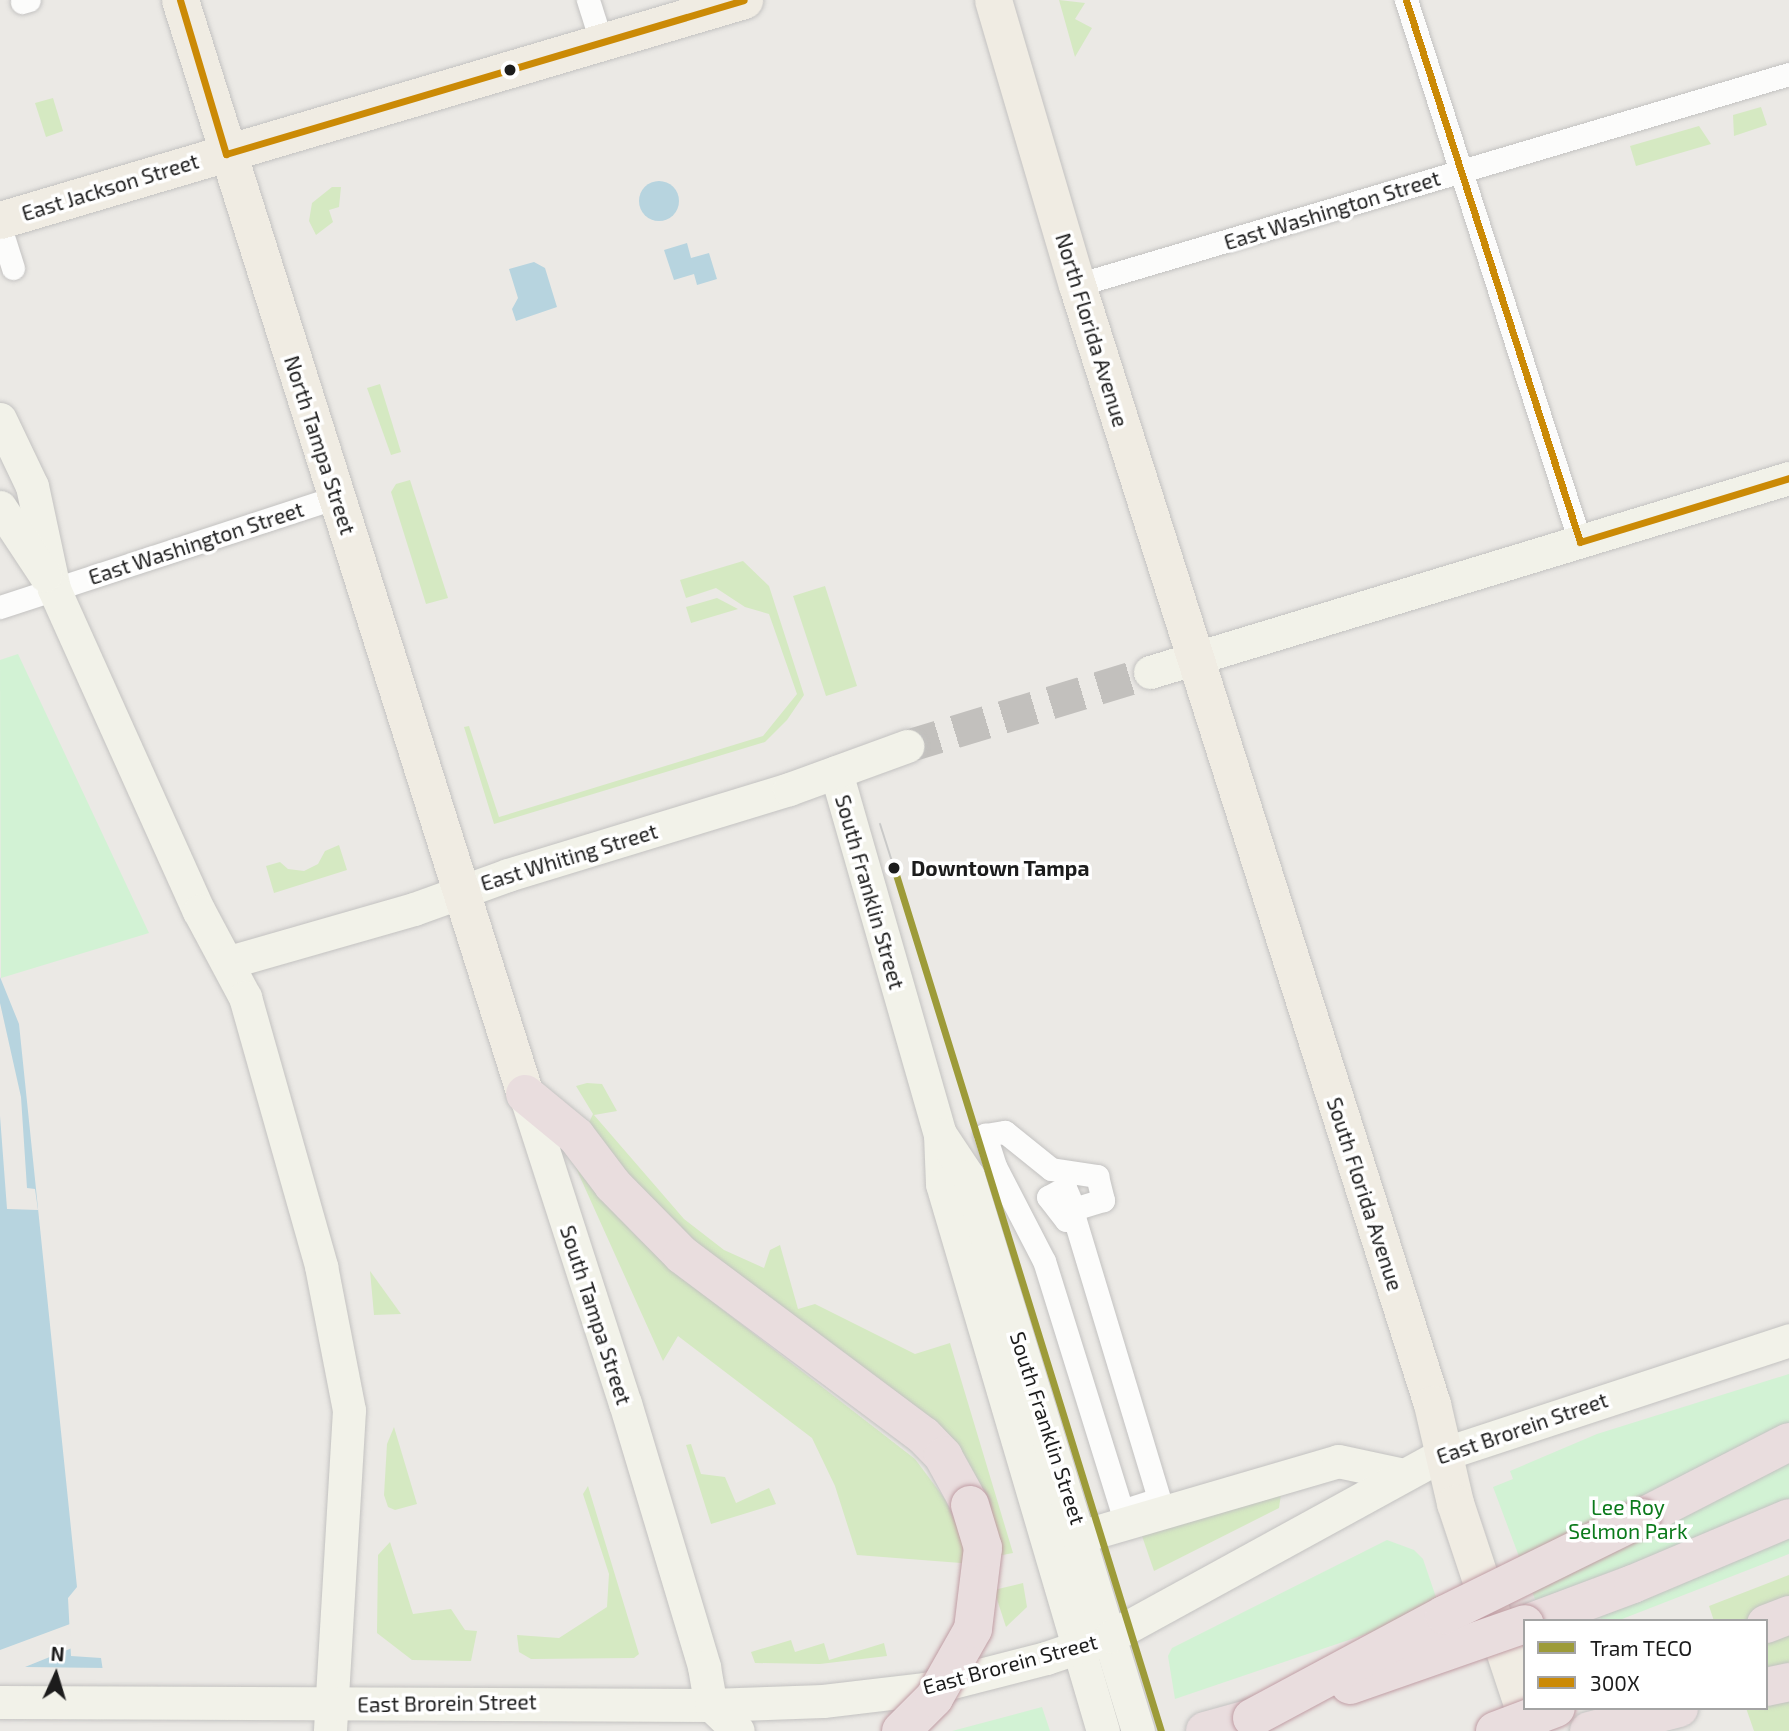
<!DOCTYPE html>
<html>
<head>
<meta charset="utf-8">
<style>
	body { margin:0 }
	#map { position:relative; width:1789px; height:1731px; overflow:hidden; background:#ebe9e5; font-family:"Exo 2",sans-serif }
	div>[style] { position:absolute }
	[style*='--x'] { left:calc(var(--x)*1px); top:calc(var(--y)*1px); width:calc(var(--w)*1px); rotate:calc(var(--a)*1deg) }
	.grass>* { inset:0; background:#d5e9c2 }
	.park>* { inset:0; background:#d2f2d4 }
	.water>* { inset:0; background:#b7d4df }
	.round { border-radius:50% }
	.pier>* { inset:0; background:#ebe9e5 }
	.secondary-tunnel>* { height:33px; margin-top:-16.5px; transform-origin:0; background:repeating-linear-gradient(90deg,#c2c0bd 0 33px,transparent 0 50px) }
	.roads { filter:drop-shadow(0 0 2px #c3c2c1) drop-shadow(0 0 2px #c3c2c1) }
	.street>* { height:23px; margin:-11.5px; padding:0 11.5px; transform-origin:11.5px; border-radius:11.5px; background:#fcfcfb }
	.secondary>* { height:33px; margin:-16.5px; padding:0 16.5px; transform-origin:16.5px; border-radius:16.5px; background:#f2f2e9 }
	.primary>* { height:37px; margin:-18.5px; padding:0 18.5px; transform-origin:18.5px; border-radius:18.5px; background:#f0ece3 }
	.highway>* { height:38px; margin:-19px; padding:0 19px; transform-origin:19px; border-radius:19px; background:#e9ddde }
	.tram>* { height:2px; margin:-1px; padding:0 1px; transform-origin:1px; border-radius:1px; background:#c9c9c8 }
	.bridges { filter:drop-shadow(0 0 2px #c09da4) drop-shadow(0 0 2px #c09da4) }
	.highway-bridge>* { height:38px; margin:-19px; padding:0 19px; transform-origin:19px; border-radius:19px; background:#e9ddde }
	.bus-1>* { height:7px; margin:-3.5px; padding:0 3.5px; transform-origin:3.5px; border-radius:3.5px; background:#cb8a06 }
	.tram-1>* { height:7px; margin:-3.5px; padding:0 3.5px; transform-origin:3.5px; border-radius:3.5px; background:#9d9b39 }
	.dots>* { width:19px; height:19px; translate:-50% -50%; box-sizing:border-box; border:4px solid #fff; border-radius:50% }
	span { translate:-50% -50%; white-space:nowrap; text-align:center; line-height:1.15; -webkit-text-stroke:7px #fff; paint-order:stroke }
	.street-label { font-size:21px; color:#1c1c1c }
	.stop-label { font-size:21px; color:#1c1c1c; font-weight:700 }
	.left { translate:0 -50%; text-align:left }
	.park-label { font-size:21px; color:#0b7a1b }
	.legend { position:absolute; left:1523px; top:1619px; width:245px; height:91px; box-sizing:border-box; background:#fff; border:2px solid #a4a4a4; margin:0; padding:9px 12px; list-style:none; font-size:21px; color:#1c1c1c }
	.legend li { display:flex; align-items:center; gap:14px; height:35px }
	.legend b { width:35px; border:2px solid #a4a4a4 }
	.north { position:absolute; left:21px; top:1640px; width:70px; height:70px; -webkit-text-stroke:5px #fff; paint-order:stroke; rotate:4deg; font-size:19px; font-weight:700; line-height:28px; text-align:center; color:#1c1c1c }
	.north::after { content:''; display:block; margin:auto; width:24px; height:32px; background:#1c1c1c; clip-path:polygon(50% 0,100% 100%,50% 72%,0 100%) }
</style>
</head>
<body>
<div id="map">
	<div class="grass">
		<div style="clip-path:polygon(1059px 0,1085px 3px,1075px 19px,1092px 28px,1075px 57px)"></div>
		<div style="clip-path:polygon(53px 98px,63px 131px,46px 137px,35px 103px)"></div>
		<div style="clip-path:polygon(1761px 107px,1767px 125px,1734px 136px,1733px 115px)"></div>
		<div style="clip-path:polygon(1699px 126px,1711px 144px,1636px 166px,1630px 146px)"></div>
		<div style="clip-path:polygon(332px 187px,341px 187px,339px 207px,329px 210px,333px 222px,316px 235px,309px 221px,312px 203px)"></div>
		<div style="clip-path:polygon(380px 384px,401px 452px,391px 455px,367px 388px)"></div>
		<div style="clip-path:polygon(410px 480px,448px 598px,426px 604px,391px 492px,396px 484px)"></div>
		<div style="clip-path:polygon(743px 561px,769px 586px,804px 695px,787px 720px,765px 742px,494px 824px,464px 727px,469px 726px,499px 817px,763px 736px,797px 694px,769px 614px,745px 607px,716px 588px,686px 598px,680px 580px)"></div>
		<div style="clip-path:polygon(825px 586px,857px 686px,826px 696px,793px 596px)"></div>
		<div style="clip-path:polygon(717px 598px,738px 609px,691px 623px,686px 607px)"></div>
		<div style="clip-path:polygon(339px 845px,347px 870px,274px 893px,266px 866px,280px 862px,288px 869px,304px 871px,318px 864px,325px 851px)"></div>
		<div style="clip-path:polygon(587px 1083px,602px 1084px,617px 1111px,594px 1115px,684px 1219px,724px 1250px,764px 1268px,770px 1250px,780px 1245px,798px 1309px,815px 1304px,915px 1354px,950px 1343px,1013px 1553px,961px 1563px,857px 1555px,835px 1486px,812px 1438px,678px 1336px,663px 1361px,571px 1157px,635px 1235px,687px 1282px,915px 1459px,945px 1499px,958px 1528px,982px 1487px,954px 1440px,704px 1259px,587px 1127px,593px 1114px,576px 1086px)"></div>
		<div style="clip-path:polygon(370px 1271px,401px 1314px,374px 1315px)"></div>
		<div style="clip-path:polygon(394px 1427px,417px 1504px,395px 1510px,388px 1507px,384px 1495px,387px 1444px)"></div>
		<div style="clip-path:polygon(691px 1444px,701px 1474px,725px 1477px,736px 1503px,769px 1488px,776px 1504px,711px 1524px,686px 1445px)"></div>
		<div style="clip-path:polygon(588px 1486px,639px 1654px,634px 1658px,531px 1659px,519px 1652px,517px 1635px,559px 1638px,607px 1607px,609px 1574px,583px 1494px)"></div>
		<div style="clip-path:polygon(1281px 1494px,1279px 1508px,1154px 1571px,1140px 1530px)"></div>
		<div style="clip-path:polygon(390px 1542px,413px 1614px,451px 1609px,465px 1630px,477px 1631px,471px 1661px,412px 1660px,377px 1633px,378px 1555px)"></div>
		<div style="clip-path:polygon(1789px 1575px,1789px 1731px,1754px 1731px,1746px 1708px,1766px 1708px,1766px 1621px,1714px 1621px,1709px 1606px)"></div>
		<div style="clip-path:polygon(1023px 1583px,1027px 1607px,1006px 1627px,994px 1590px)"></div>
		<div style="clip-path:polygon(791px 1640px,795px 1652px,824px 1643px,829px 1660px,884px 1643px,887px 1656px,820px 1664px,755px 1663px,751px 1652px)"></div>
	</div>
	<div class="park">
		<div style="clip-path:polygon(18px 654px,149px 933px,1px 978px,0 660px)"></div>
		<div style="clip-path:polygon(1789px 1374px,1789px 1554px,1617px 1621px,1604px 1621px,1574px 1597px,1539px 1610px,1493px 1487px,1513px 1479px,1510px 1471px,1597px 1434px)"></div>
		<div style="clip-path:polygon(1387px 1540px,1414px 1550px,1423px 1559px,1440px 1609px,1175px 1699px,1168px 1656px,1172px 1648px)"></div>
		<div style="clip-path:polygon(1042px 1707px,1050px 1731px,952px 1731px)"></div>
	</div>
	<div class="water">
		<div class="round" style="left:639px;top:181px;width:40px;height:40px"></div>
		<div style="clip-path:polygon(687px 243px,691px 258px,709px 253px,717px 279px,697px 285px,694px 274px,674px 280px,664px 250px)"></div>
		<div style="clip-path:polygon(534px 262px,545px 268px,557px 307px,516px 321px,512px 309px,518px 298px,509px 269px)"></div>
		<div style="clip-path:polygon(0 977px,19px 1024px,77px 1587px,68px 1598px,71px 1656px,101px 1658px,112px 1731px,0 1731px)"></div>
	</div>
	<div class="pier">
		<div style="clip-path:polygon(0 1003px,21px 1097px,27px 1188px,35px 1189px,38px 1210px,7px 1209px,0 1116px)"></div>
		<div style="clip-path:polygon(70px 1624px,72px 1648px,25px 1667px,106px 1668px,115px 1731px,0 1731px,0 1650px)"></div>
	</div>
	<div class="secondary-tunnel">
		<div style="--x:907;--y:746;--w:254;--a:-16.9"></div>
	</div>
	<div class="roads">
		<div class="street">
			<div style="--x:588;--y:0;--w:43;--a:72.4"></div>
			<div style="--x:1406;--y:0;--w:569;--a:72.2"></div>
			<div style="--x:22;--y:2;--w:7;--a:-16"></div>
			<div style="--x:0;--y:227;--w:43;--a:72.4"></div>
			<div style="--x:1077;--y:285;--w:743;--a:-16.51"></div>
			<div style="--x:0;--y:607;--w:354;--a:-18.1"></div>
			<div style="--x:1005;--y:1132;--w:59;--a:38.8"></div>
			<div style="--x:1051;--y:1169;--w:47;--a:8.7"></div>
			<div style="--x:1097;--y:1176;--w:25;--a:76"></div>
			<div style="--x:1103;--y:1200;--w:30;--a:163"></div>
			<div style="--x:1074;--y:1209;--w:23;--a:-113"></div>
			<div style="--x:1065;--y:1188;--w:19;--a:152"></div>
			<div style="--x:1048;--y:1197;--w:29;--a:52"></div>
			<div style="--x:1066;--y:1220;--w:9;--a:-21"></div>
			<div style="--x:1074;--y:1217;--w:295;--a:73.2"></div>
			<div style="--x:1159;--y:1499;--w:39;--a:162"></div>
			<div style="--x:1122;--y:1511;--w:262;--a:-107.3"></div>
			<div style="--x:1044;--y:1261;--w:107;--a:-117.3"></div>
			<div style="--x:995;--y:1166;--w:33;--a:-108"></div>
			<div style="--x:985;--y:1135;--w:20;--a:-9"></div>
		</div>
		<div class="secondary">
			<div style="--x:0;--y:419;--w:74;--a:64.5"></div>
			<div style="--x:32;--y:486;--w:105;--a:77.9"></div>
			<div style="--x:54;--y:589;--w:353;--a:65.8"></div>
			<div style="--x:199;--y:911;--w:98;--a:61.9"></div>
			<div style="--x:245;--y:997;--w:280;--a:74.2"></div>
			<div style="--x:321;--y:1266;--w:147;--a:79"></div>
			<div style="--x:349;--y:1410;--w:322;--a:93.4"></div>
			<div style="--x:0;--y:507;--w:82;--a:56.5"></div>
			<div style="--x:1150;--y:672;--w:668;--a:-16.89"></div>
			<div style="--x:836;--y:772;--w:377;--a:74"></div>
			<div style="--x:940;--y:1134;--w:50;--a:87.7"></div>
			<div style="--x:942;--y:1184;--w:570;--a:73.6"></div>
			<div style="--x:229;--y:962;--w:192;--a:-16"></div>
			<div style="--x:414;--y:909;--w:100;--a:-19.9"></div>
			<div style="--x:508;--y:875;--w:294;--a:-17"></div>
			<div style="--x:789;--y:789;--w:126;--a:-20"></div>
			<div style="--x:525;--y:1094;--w:325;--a:72.1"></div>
			<div style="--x:625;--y:1403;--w:276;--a:73.3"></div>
			<div style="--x:704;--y:1667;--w:39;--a:80"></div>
			<div style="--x:711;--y:1705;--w:37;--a:44"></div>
			<div style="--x:940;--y:1134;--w:50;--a:56.3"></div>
			<div style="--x:968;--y:1176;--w:580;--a:72.97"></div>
			<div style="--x:1082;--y:1536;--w:267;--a:-16.3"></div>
			<div style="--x:1338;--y:1461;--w:62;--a:12"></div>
			<div style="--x:0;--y:1702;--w:711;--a:0.24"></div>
			<div style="--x:711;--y:1705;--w:112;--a:-2"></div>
			<div style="--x:823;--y:1701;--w:103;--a:-6.7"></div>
			<div style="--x:925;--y:1689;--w:125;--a:-14.4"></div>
			<div style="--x:1046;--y:1658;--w:69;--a:-18.7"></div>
			<div style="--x:1111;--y:1636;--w:379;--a:-28.7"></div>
			<div style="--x:1443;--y:1454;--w:364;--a:-18.2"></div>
		</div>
		<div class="primary">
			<div style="--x:180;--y:0;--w:1147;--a:72.5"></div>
			<div style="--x:993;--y:0;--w:297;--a:73.6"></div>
			<div style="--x:1077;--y:285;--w:1174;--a:72.4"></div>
			<div style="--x:1432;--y:1404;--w:102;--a:76.9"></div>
			<div style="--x:1455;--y:1503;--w:240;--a:71.6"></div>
			<div style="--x:0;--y:220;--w:776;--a:-16.47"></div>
		</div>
		<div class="highway">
			<div style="--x:525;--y:1094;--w:66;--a:39.5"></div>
			<div style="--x:576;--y:1136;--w:61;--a:52.9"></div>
			<div style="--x:613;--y:1185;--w:98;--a:45.4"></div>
			<div style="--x:682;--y:1255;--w:302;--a:36.8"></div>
			<div style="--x:924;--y:1436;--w:28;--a:46"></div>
			<div style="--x:943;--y:1456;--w:56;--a:61.1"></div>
			<div style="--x:1641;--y:1518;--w:166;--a:-27.2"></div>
			<div style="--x:1534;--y:1621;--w:106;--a:-20.5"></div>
			<div style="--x:1633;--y:1584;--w:169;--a:-22.9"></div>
			<div style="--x:1766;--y:1624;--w:25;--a:-21"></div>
			<div style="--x:1766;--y:1687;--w:24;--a:-12"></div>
			<div style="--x:1205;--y:1731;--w:49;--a:-15.5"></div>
			<div style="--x:1589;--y:1731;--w:93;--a:-14.3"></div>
		</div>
	</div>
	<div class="tram">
		<div style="--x:880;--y:824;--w:46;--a:72.3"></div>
	</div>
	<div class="bridges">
		<div class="highway-bridge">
			<div style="--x:1350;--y:1685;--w:185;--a:-19.2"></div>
			<div style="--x:1252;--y:1718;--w:218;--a:-28.2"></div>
			<div style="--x:1444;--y:1615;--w:220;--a:-26.2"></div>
			<div style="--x:901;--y:1731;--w:47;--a:-45"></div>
			<div style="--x:934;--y:1698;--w:79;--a:-60.5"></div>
			<div style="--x:973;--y:1629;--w:82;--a:-83"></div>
			<div style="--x:983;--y:1548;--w:45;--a:-106.8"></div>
			<div style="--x:1495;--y:1731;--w:65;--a:-20.7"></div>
		</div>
	</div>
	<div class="bus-1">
		<div style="--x:180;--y:0;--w:161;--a:73.4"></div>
		<div style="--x:226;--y:154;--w:540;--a:-16.56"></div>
		<div style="--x:1406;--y:0;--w:569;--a:72.2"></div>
		<div style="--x:1580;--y:542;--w:219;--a:-17"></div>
	</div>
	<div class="tram-1">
		<div style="--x:894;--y:868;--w:903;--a:72.81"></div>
	</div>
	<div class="dots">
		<div style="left:510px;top:70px;background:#1c1c1c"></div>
		<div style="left:894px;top:868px;background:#1c1c1c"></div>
	</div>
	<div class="street-label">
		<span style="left:110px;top:187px;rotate:-17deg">East Jackson Street</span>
		<span style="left:1332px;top:210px;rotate:-17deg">East Washington Street</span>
		<span style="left:1092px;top:330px;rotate:73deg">North Florida Avenue</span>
		<span style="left:320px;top:445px;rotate:72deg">North Tampa Street</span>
		<span style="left:196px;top:543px;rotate:-18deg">East Washington Street</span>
		<span style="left:569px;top:857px;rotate:-17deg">East Whiting Street</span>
		<span style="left:870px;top:892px;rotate:74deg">South Franklin Street</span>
		<span style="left:1365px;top:1194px;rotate:72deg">South Florida Avenue</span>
		<span style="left:596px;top:1315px;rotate:72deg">South Tampa Street</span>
		<span style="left:1048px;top:1428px;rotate:72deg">South Franklin Street</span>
		<span style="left:1522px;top:1428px;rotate:-19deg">East Brorein Street</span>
		<span style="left:1010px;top:1664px;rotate:-15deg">East Brorein Street</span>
		<span style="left:447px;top:1703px;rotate:-1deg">East Brorein Street</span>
	</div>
	<div class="stop-label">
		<span class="left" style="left:911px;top:868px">Downtown Tampa</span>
	</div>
	<div class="park-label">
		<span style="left:1628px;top:1519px">Lee Roy<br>Selmon Park</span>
	</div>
	<ul class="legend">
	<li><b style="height:9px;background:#9d9b39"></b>Tram TECO</li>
	<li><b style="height:9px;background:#cb8a06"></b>300X</li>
	</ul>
	<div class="north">N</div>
</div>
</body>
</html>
